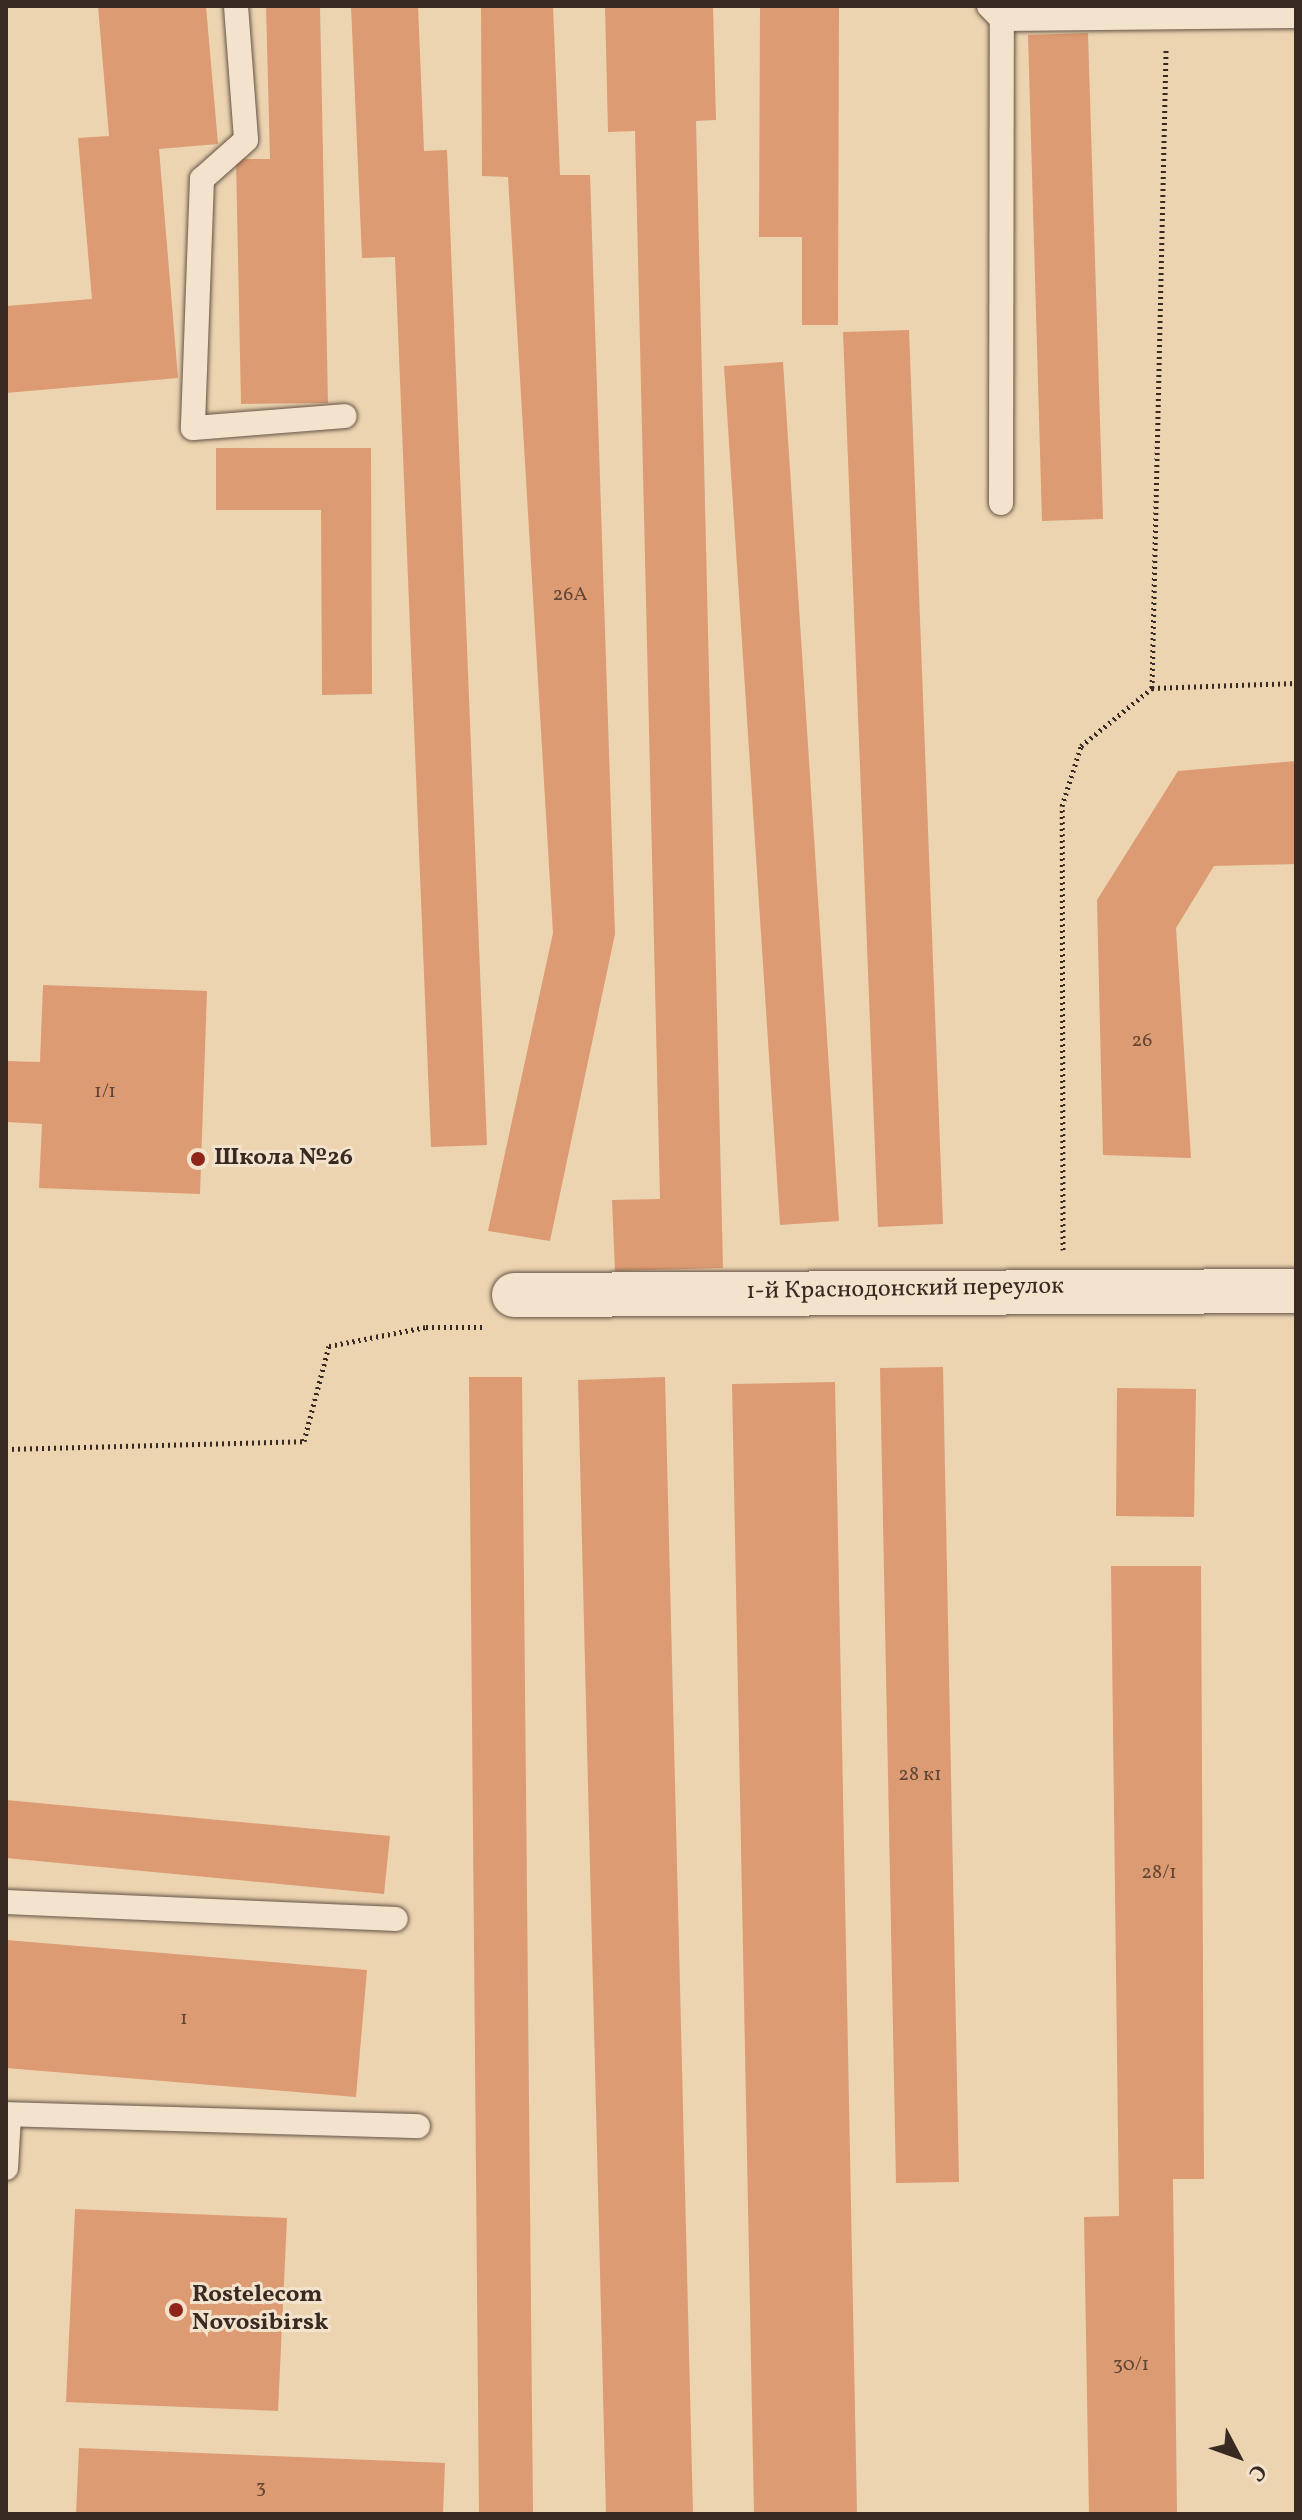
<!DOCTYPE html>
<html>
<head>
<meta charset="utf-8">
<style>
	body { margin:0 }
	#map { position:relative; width:1302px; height:2520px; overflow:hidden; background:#ecd4b1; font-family:Vollkorn,serif }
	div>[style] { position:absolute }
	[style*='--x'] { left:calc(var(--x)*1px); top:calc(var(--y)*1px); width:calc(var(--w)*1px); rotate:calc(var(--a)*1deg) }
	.building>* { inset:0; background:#dd9b73 }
	.path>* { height:5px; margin-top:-2.5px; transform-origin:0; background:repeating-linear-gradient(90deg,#382a22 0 2px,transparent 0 6px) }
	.roads { filter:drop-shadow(0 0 2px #655446) drop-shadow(0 0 2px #655446) }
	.service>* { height:24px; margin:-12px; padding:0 12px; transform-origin:12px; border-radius:12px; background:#f3e3cc }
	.minor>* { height:44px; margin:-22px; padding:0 22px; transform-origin:22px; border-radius:22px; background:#f3e3cc }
	.dots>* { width:22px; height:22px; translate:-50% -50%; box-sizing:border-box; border:4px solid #f3e3cc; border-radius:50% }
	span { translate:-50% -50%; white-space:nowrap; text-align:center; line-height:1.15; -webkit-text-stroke:6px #f3e3cc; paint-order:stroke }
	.number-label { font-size:20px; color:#614636 }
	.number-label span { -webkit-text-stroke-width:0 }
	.poi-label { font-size:24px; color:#382a22; font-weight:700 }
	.left { translate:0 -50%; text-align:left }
	.street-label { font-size:24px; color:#382a22 }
	.frame { position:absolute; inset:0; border:8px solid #382a22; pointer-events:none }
	.north { position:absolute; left:1198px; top:2416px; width:80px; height:80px; -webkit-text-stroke:6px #f3e3cc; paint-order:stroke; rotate:131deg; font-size:22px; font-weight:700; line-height:32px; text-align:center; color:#382a22 }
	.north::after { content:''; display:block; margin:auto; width:28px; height:36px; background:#382a22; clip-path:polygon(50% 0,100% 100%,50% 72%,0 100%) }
</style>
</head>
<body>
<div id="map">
	<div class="building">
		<div style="clip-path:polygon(98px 6px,206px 6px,218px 144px,159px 149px,178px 378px,6px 393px,6px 306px,92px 299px,78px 138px,109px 136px)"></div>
		<div style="clip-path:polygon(266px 6px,320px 6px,328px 403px,241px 404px,236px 159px,270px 159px)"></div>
		<div style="clip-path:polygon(351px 6px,418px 6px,424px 151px,447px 150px,487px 1145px,431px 1147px,395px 257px,362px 258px)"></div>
		<div style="clip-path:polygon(481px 6px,553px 6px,560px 175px,590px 175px,615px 934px,550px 1241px,488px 1231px,553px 933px,508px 177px,482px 176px)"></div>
		<div style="clip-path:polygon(605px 6px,713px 6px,716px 120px,696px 121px,723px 1268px,615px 1271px,612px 1200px,660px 1199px,635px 131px,608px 132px)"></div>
		<div style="clip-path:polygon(760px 6px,839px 6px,838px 325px,802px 325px,802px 237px,759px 237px)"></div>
		<div style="clip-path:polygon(1088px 33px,1103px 519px,1042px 521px,1028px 35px)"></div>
		<div style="clip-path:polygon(909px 330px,943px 1224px,878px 1227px,843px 332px)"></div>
		<div style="clip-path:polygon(783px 362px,839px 1221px,780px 1225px,724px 366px)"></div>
		<div style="clip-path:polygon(216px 448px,371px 448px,372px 694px,322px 695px,321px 510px,216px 510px)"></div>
		<div style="clip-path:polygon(1296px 761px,1296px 864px,1214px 866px,1176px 928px,1191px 1158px,1103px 1155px,1097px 900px,1178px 771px)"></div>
		<div style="clip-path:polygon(43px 985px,207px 991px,200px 1194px,39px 1188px,42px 1124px,6px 1122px,6px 1061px,40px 1062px)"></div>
		<div style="clip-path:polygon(943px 1367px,959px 2182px,896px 2183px,880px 1368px)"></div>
		<div style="clip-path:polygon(469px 1377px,522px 1377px,533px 2514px,479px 2514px)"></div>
		<div style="clip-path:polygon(665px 1377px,693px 2514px,606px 2514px,578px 1380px)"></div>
		<div style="clip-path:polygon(835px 1382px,857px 2514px,754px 2514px,732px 1384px)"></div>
		<div style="clip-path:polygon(1117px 1388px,1196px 1389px,1194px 1517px,1116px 1516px)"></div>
		<div style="clip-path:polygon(1111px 1566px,1201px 1566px,1204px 2179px,1173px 2179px,1177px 2514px,1089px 2514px,1084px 2217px,1119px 2216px)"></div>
		<div style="clip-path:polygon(6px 1800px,390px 1836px,384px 1894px,6px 1858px)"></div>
		<div style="clip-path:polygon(6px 1940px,367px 1970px,356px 2097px,6px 2068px)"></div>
		<div style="clip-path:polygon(75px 2209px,287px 2218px,278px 2411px,66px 2402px)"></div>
		<div style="clip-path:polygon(79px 2448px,445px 2463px,443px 2514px,76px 2514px)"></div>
	</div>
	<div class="path">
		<div style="--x:1152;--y:688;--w:638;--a:-88.74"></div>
		<div style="--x:1063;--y:1250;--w:444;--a:-90.1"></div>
		<div style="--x:1062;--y:806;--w:63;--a:-72.4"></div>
		<div style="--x:1081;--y:746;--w:92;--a:-39.2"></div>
		<div style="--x:1152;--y:688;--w:144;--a:-2"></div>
		<div style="--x:6;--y:1449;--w:298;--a:-1.5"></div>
		<div style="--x:304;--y:1441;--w:98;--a:-75.3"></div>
		<div style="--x:329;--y:1346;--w:99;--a:-11.1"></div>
		<div style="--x:426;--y:1327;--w:56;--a:0"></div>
	</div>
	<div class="roads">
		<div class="service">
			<div style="--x:236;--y:6;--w:134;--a:85.7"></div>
			<div style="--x:246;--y:140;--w:59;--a:138.4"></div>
			<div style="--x:202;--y:179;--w:249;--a:92.1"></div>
			<div style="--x:193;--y:428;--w:152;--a:-4.5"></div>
			<div style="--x:989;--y:6;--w:18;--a:45"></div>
			<div style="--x:1002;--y:19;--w:294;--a:-0.6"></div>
			<div style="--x:1001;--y:503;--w:484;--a:-89.9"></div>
			<div style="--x:6;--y:1902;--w:390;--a:2.5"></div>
			<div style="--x:6;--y:2114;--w:412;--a:1.7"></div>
			<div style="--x:6;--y:2168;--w:52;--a:-86.7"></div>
		</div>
		<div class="minor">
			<div style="--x:514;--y:1295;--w:782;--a:-0.29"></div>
		</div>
	</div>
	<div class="dots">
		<div style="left:198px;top:1159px;background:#8f2418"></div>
		<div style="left:176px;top:2310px;background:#8f2418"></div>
	</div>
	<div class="number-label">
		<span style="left:570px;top:595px">26А</span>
		<span style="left:1142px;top:1041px">26</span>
		<span style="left:105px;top:1092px">1/1</span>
		<span style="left:920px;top:1775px">28 к1</span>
		<span style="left:1159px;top:1873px">28/1</span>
		<span style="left:184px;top:2019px">1</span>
		<span style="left:1131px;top:2365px">30/1</span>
		<span style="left:261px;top:2488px">3</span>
	</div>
	<div class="poi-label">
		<span class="left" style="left:214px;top:1159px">Школа №26</span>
		<span class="left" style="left:192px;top:2310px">Rostelecom<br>Novosibirsk</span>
	</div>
	<div class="street-label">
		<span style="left:905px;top:1290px;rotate:-1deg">1-й Краснодонский переулок</span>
	</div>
	<div class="frame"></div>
	<div class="north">С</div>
</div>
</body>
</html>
